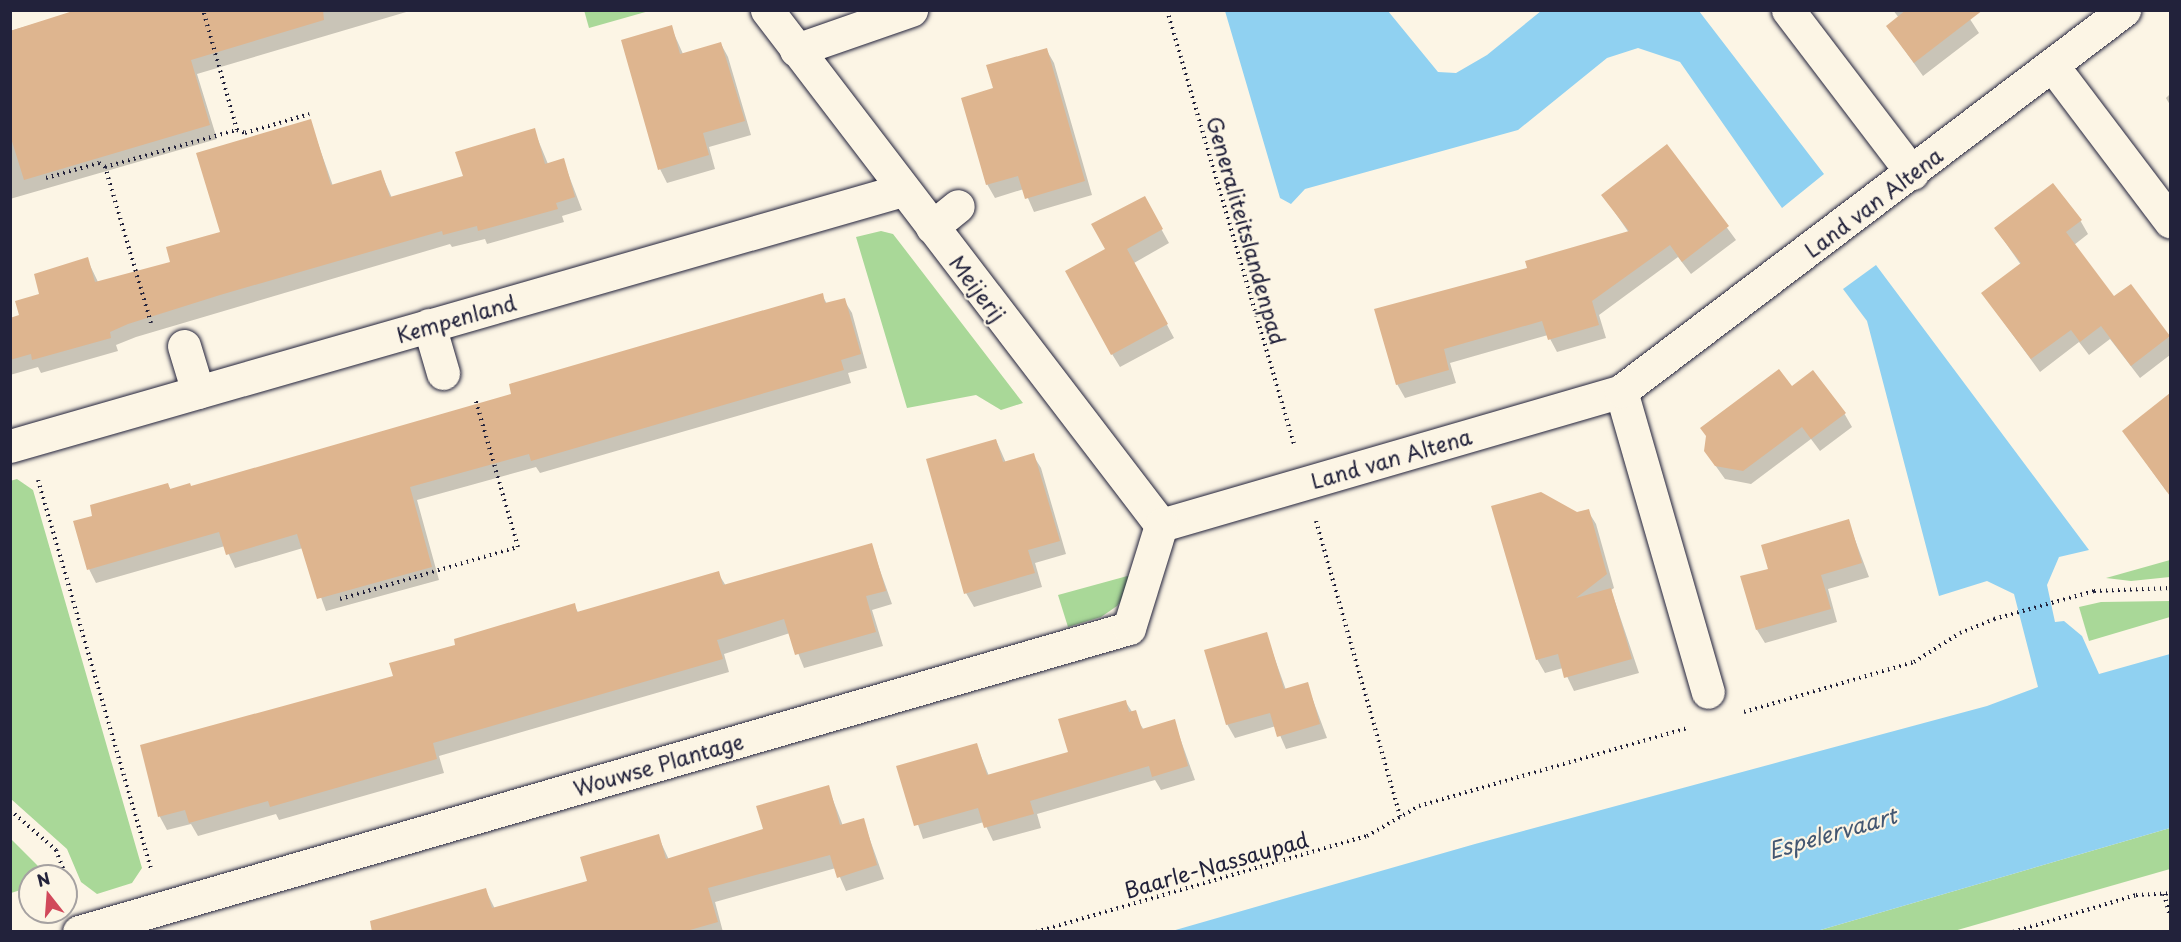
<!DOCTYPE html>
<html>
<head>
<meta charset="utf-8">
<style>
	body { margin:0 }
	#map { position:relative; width:2181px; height:942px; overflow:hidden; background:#fcf5e5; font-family:"Playpen Sans",sans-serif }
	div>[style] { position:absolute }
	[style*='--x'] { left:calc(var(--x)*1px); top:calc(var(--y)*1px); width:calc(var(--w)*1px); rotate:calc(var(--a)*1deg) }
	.green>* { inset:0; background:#a9d898 }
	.water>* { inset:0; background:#90d1f1 }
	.shadow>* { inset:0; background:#0003 }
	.building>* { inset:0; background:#deb58f }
	.path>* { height:4px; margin-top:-2px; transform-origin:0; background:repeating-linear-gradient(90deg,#22223b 0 1.5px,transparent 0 6px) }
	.roads { filter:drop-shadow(0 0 2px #22223b) drop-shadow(0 0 2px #22223b) }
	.minor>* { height:33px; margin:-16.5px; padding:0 16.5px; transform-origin:16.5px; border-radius:16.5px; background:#fcf5e5 }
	span { translate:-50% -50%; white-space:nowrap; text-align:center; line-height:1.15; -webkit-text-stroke:4.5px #fcf5e5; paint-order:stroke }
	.street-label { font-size:21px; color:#22223b }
	.water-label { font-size:22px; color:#435772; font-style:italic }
	.frame { position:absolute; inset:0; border:12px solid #22223b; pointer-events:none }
	.north { position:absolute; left:18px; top:864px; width:60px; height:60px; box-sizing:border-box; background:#fcf5e5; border:2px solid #a5a1a1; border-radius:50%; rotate:343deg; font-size:16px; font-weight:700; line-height:24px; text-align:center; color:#22223b }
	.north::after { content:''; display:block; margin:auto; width:21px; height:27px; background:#d1495b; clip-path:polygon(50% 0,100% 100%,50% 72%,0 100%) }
</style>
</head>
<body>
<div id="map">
	<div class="green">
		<div style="clip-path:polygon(584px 10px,649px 10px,649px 11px,589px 28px)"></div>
		<div style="clip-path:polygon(881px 231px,893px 234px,900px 243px,1023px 403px,1001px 410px,976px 395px,907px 408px,856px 237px)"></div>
		<div style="clip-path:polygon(17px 479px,33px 490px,142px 868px,132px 883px,97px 894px,81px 882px,67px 849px,11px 799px,10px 481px)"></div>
		<div style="clip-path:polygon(2170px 560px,2170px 577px,2131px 581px,2106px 578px)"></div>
		<div style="clip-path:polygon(1131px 575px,1125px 595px,1117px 606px,1101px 617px,1068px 627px,1058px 595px)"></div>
		<div style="clip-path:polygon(2170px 601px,2170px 617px,2089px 641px,2079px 607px,2101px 602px)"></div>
		<div style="clip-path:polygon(2170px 828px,2170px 869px,1954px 931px,1817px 931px)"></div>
		<div style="clip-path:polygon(11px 839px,46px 874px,54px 870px,56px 876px,30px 876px,30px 887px,11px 893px)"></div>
	</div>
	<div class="water">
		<div style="clip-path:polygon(1225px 11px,1388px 11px,1438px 72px,1456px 73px,1487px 55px,1541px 11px,1699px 11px,1824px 174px,1782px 208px,1680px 62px,1638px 48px,1607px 58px,1518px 130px,1305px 189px,1291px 204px,1280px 198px)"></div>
		<div style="clip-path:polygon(1876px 265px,2089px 550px,2059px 557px,2047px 585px,2055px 622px,2064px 621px,2082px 636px,2099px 674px,2170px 654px,2170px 828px,1817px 931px,1172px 931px,1475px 844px,1987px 706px,2038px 687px,2014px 594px,1987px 581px,1939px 596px,1867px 321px,1843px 289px)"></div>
	</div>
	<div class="shadow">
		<div style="clip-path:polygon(82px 10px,413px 10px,197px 74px,217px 139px,10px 199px,10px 31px)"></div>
		<div style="clip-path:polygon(1893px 10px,1964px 10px,1979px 33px,1923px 76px,1888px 27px,1899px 18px)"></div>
		<div style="clip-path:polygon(671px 27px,683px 54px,721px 44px,728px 57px,751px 135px,709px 147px,715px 169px,667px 183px,660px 169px)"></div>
		<div style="clip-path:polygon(1046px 49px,1054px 63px,1092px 195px,1034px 212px,1024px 189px,995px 198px,987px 184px,995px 89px)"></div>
		<div style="clip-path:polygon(2170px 94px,2170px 105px,2166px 98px)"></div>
		<div style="clip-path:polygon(310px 121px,333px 186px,380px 171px,392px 198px,464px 178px,534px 130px,548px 164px,563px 160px,582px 210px,562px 216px,564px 222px,487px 244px,485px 239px,452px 247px,450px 244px,136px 337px,116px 345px,118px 351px,41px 373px,38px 367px,10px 375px,10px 319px,21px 316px,41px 295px,87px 259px,98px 282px,172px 263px,221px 233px)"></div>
		<div style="clip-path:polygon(1667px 146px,1736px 240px,1691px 274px,1678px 257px,1599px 315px,1606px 338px,1557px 352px,1548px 335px,1450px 363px,1456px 383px,1405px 398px,1397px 384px,1529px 269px,1629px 233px,1603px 195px)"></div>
		<div style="clip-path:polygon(1144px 198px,1169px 243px,1134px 263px,1174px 338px,1120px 367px,1112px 354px,1107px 250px)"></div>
		<div style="clip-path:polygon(2080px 220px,2088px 234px,2074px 245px,2114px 298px,2130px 286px,2170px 339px,2170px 355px,2140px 378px,2110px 339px,2089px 355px,2079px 342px,2040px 372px,1983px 294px,2021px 265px,1996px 229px)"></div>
		<div style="clip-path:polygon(822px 295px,827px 304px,844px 300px,852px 313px,867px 368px,848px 373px,851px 383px,540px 473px,536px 467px,417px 500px,439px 580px,326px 611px,303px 548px,235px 568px,225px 546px,96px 583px,89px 569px,94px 517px,168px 485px,171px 490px,191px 487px,513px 395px)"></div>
		<div style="clip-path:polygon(1792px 389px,1844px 413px,1852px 427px,1820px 451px,1811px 439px,1751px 484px,1725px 479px,1705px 451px)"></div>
		<div style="clip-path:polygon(2169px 397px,2170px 489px,2167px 492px,2123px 431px)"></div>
		<div style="clip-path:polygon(996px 440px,1006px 463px,1033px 455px,1041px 468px,1066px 554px,1035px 563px,1042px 587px,974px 607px,966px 593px)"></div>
		<div style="clip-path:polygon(1588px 511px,1596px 524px,1614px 588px,1611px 590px,1639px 673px,1574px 691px,1563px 668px,1545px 673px,1537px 659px)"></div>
		<div style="clip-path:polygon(1848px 521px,1869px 577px,1828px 589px,1837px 622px,1765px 643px,1757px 630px,1770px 570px)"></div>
		<div style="clip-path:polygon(871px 545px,892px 604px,872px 610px,883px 646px,804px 668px,790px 633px,724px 654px,729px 672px,439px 756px,444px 773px,279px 820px,276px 814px,198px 836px,191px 824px,167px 830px,160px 817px,142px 747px,395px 677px,457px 646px,574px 605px,579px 614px,718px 573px,726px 586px)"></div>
		<div style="clip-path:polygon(1266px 634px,1286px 690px,1307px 684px,1327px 738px,1286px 749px,1276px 726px,1235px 738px,1227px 724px)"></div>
		<div style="clip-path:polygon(1125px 701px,1144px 730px,1174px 721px,1195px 780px,1161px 790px,1155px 780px,1037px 814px,1041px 828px,993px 841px,984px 822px,923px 839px,898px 767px,976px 744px,989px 776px,1070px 753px)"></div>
		<div style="clip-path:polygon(828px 787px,843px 826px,863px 820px,884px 879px,846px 891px,836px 868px,715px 902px,723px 932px,420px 932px,485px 889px,495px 909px,589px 883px,658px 836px,669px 860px,765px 830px)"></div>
	</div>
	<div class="building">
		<div style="clip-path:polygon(76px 10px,323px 10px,324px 20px,191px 60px,210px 125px,24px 180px,10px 135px,10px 31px)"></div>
		<div style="clip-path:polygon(1906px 10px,1983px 10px,1914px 63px,1886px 26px)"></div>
		<div style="clip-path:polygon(672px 25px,680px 54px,721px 42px,745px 121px,703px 133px,709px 155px,658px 170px,621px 40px)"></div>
		<div style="clip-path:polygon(1047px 48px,1085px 181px,1025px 199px,1018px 176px,986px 185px,961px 98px,993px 88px,986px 65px)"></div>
		<div style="clip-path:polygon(311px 119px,331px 185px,381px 170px,390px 197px,463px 176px,455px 152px,535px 128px,545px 164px,564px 158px,575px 197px,556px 203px,558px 209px,478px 231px,477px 226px,443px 235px,442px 231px,220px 295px,128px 324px,110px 332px,111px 338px,32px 360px,31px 354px,10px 360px,10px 318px,19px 315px,15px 301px,39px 294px,34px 274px,88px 257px,95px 282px,170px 262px,166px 247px,220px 232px,196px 153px)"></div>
		<div style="clip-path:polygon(1667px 144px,1729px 226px,1682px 262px,1670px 245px,1592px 301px,1599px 325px,1548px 340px,1542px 321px,1444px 349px,1449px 370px,1396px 385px,1374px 309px,1527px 268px,1525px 261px,1629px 231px,1601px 195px)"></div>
		<div style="clip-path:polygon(2053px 183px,2082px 220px,2066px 232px,2114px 296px,2131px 284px,2170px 336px,2131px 366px,2101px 326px,2080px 342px,2071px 330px,2031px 359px,1981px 293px,2021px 263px,1994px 228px)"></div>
		<div style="clip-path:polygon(1145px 196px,1163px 229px,1127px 249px,1168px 324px,1111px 355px,1065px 271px,1105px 249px,1091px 224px)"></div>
		<div style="clip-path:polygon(823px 293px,825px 303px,845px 298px,861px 354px,841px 360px,844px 370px,531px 461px,529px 454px,410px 487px,432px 567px,317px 599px,297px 534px,226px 555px,219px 532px,87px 570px,73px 521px,92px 516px,90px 505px,168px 483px,170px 489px,190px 483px,191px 486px,511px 394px,509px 384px)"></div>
		<div style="clip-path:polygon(1779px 369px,1792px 386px,1813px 370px,1846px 413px,1811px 439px,1802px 427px,1743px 471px,1715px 466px,1704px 451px,1706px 436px,1700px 428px)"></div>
		<div style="clip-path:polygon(2170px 393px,2170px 496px,2122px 431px)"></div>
		<div style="clip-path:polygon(996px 439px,1003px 462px,1034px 453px,1060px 541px,1028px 550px,1035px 573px,964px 594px,926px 459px)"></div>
		<div style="clip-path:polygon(1541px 492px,1577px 512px,1589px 509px,1607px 574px,1576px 598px,1611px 588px,1632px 659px,1564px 678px,1558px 654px,1536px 660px,1491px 506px)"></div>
		<div style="clip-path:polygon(1849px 519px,1862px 563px,1821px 575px,1831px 609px,1756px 630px,1740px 576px,1768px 569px,1761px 545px)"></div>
		<div style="clip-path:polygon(872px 543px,886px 591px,866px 596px,876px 632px,795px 655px,784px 619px,717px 640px,723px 659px,433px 743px,437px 759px,270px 807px,268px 801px,189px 823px,185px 810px,158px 817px,140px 745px,393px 676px,389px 663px,455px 645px,454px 639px,575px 603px,577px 612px,719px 571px,723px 585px)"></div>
		<div style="clip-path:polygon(1267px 632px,1284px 689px,1308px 682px,1320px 724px,1277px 737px,1270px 713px,1226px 725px,1204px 650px)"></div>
		<div style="clip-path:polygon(1126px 700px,1129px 712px,1136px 710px,1142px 729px,1175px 719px,1188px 766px,1152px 777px,1149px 766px,1030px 801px,1034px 814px,984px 828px,978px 808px,914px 826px,896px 766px,977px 743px,987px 775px,1068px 752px,1058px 719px)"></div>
		<div style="clip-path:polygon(829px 785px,840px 825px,864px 818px,877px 865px,837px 878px,830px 855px,708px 888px,718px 922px,683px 932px,372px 932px,370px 921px,486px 888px,492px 908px,587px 881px,580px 857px,659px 834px,666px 859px,763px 829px,756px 806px)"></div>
	</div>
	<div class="path">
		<div style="--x:1167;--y:10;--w:453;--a:73.7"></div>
		<div style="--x:237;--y:130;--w:9;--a:21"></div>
		<div style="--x:245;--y:133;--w:67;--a:-16.5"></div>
		<div style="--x:46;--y:178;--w:55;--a:-15.8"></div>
		<div style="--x:99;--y:163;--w:7;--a:34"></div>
		<div style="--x:151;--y:323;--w:163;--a:-106.4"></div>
		<div style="--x:105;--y:167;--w:137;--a:-15.7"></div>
		<div style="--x:237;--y:130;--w:125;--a:-105.8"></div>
		<div style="--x:38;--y:480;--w:406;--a:73.8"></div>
		<div style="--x:1316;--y:521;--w:307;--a:74.1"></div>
		<div style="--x:340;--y:599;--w:185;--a:-16.3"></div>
		<div style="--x:518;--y:547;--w:155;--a:-106.1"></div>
		<div style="--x:1744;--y:712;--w:177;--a:-16.4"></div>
		<div style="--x:1914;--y:662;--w:54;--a:-32.2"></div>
		<div style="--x:1960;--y:633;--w:37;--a:-22"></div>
		<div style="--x:1994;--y:619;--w:104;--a:-15.6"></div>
		<div style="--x:2094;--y:591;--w:76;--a:-2.3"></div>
		<div style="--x:10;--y:810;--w:61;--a:41"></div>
		<div style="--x:56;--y:850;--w:43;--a:69.4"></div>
		<div style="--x:2164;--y:894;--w:23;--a:75"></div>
		<div style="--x:1036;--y:932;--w:345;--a:-16.2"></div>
		<div style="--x:1367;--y:836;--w:60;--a:-30"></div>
		<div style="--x:1419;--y:806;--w:280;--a:-16.2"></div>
		<div style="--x:2013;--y:932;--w:128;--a:-16.7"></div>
		<div style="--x:2136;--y:895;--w:34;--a:-3"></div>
	</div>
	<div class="roads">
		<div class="minor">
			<div style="--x:767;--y:10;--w:648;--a:52.58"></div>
			<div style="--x:1788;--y:10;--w:205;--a:52.7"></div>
			<div style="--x:796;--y:50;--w:122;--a:-19.2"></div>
			<div style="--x:2052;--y:65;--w:196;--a:52.9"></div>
			<div style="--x:932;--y:227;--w:33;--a:-39"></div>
			<div style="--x:429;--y:325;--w:50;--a:73.7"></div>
			<div style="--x:184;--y:346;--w:48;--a:73.1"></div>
			<div style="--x:1621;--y:391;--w:313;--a:73.9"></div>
			<div style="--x:10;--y:446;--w:928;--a:-16.01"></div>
			<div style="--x:1161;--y:525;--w:479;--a:-16.2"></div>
			<div style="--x:1621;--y:391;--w:631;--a:-37.14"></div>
			<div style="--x:79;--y:932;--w:1093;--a:-16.15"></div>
			<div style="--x:1129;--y:628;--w:108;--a:-72.7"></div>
		</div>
	</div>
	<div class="street-label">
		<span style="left:1873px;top:202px;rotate:-37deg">Land van Altena</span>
		<span style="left:1247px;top:230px;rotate:74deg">Generaliteitslandenpad</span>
		<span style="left:978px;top:288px;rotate:53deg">Meijerij</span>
		<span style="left:456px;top:318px;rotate:-16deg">Kempenland</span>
		<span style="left:1391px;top:458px;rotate:-16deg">Land van Altena</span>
		<span style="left:658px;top:764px;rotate:-16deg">Wouwse Plantage</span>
		<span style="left:1216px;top:864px;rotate:-16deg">Baarle-Nassaupad</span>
	</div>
	<div class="water-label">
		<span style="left:1832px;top:832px;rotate:-16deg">Espelervaart</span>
	</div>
	<div class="frame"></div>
	<div class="north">N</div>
</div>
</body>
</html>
